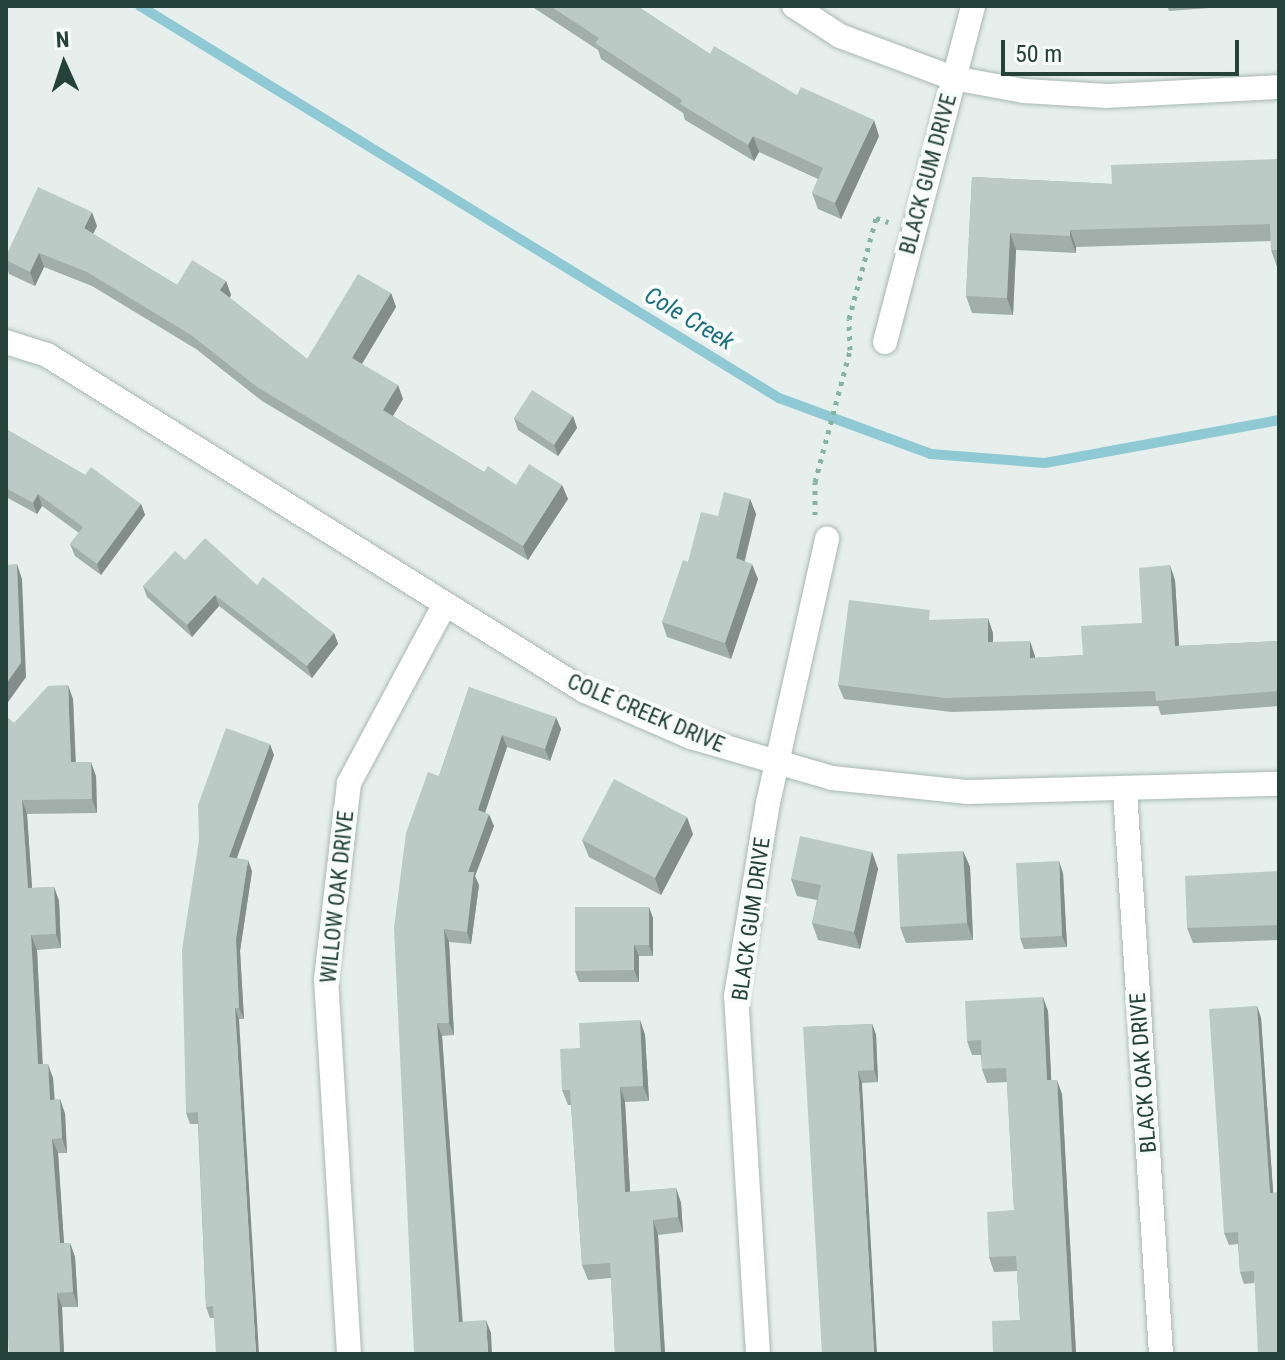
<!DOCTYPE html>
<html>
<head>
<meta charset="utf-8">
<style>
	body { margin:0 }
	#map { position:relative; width:1285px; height:1360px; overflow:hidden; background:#e6efeb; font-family:"Roboto Condensed",sans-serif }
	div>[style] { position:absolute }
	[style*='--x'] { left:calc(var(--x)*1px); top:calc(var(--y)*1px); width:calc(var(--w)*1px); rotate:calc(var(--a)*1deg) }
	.stream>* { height:10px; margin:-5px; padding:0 5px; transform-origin:5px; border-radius:5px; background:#8ec9d4 }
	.path>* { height:5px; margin-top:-2.5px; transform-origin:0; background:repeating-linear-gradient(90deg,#86b3a5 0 4px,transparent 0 10px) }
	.roads { filter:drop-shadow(0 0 2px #a8b8b2) drop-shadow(0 0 2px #a8b8b2) }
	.street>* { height:24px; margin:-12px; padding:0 12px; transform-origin:12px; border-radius:12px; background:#fff }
	.wall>* { inset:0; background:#a1aea9 }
	.shaded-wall>* { inset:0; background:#838d89 }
	.building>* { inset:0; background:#bbcac4 }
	span { translate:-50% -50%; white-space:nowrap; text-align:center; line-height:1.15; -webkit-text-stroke:8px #f7fbf9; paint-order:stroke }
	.street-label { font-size:22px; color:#24423a }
	.water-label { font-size:24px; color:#1c6f80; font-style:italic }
	.frame { position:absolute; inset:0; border:8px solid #24423a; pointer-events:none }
	.north { position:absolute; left:24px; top:24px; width:80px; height:80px; -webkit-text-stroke:6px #f7fbf9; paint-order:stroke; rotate:357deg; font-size:22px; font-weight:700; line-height:32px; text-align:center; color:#24423a }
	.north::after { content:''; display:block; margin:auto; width:28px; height:36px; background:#24423a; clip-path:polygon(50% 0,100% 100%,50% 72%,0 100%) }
	.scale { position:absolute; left:1001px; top:40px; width:238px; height:36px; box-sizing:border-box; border:4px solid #24423a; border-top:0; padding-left:10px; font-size:24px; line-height:28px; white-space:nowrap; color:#24423a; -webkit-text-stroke:6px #f7fbf9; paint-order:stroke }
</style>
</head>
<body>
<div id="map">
	<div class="stream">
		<div style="--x:140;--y:6;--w:750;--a:31.53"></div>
		<div style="--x:779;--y:398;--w:162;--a:20.2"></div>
		<div style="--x:931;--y:454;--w:114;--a:4.5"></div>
		<div style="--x:1045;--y:463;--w:238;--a:-10.4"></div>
	</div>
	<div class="path">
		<div style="--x:815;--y:515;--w:33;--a:-90"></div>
		<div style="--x:815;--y:482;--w:137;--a:-75.1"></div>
		<div style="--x:850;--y:350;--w:31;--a:-92"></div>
		<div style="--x:849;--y:319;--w:105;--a:-75"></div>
		<div style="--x:876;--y:218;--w:13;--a:18"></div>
	</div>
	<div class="roads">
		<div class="street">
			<div style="--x:794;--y:6;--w:55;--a:33.1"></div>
			<div style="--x:840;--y:36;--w:121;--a:20.4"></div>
			<div style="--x:953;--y:78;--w:72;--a:10.4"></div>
			<div style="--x:1024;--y:91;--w:83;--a:3.4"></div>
			<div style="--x:1107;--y:96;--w:172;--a:-3"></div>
			<div style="--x:6;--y:342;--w:43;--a:17.6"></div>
			<div style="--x:47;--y:355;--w:634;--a:31.99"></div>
			<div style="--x:585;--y:691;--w:116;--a:23.5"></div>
			<div style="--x:691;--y:737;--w:147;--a:16.2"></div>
			<div style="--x:832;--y:778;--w:137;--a:5.9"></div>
			<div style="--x:968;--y:792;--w:311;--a:-1.5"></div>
			<div style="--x:885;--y:342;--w:347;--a:-75.3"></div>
			<div style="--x:1125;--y:791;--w:564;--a:86.34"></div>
			<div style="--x:349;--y:1354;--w:376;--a:-93.5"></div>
			<div style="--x:326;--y:979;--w:197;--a:-83.3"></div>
			<div style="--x:349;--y:783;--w:199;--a:-61.8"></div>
			<div style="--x:758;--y:1354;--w:359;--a:-93.5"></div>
			<div style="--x:736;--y:996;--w:196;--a:-80.6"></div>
			<div style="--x:768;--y:803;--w:271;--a:-77.4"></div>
		</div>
	</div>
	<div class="wall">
		<div style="clip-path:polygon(531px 6px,637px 6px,710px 54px,879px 136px,841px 219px,818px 209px,812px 193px,818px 179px,759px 152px,754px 161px,685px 120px,683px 113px,601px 59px,598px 50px)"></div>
		<div style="clip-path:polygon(1167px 6px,1237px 6px,1169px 11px)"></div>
		<div style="clip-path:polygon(1279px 159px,1279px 267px,1277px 267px,1271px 250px,1271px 241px,1076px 247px,1076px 253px,1016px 250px,1013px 315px,972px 313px,966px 296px,972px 177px,1112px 184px)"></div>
		<div style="clip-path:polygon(97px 226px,93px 234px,177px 285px,226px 281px,231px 295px,230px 298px,307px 359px,391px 293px,396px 307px,362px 364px,403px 399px,393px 416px,484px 472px,516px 485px,562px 485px,568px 499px,528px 560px,262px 401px,196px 349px,92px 286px,44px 267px,35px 286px,9px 274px,6px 264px,6px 256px)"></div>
		<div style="clip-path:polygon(573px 416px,577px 428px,558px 456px,518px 430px,514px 418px)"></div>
		<div style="clip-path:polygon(6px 429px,85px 475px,141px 504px,145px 515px,101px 575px,75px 556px,70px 544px,79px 533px,42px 506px,37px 514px,6px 497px)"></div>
		<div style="clip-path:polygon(750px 499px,756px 514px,745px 561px,758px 579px,731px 659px,667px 637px,662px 622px,688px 562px,718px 516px)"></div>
		<div style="clip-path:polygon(185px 560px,257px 585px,334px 633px,338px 644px,312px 678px,219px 606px,192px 637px,147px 597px,143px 586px)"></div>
		<div style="clip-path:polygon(1175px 580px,1179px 646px,1279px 641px,1279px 706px,1161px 715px,1158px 706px,951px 712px,844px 699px,838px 685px,934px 620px,993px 633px,993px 642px,1035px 656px,1035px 658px,1083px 655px,1142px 623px)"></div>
		<div style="clip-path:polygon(469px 687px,561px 729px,550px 761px,507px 747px,485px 812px,494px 826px,475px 876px,479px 885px,471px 944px,449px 942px,454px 1035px,442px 1036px,463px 1322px,491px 1333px,414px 1354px,439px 776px)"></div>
		<div style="clip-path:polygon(73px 699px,76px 762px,96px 776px,97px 813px,27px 814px,32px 888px,54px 887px,59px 901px,61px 948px,37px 950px,43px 1064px,53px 1078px,55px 1100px,60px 1099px,65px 1114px,67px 1153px,58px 1153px,64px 1243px,70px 1243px,75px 1257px,78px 1307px,62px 1307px,64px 1354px,9px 1354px,14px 723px)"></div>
		<div style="clip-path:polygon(274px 755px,237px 858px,252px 871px,240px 951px,244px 1019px,239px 1019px,214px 1318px,210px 1318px,206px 1307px,198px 1124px,190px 1124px,186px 1113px,199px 840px)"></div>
		<div style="clip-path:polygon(693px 834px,661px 895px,589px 857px,582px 840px)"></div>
		<div style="clip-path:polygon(963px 851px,970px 867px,973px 940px,906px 943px,900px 927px)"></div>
		<div style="clip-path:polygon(872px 852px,878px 869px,860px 949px,818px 940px,812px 923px,817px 900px,797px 896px,791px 879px)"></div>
		<div style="clip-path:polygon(1279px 871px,1279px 940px,1193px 943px,1187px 928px)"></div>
		<div style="clip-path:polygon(1063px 873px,1067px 947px,1024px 949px,1020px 938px)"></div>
		<div style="clip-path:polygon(653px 918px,653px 956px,639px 956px,639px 982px,579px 982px,575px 971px)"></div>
		<div style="clip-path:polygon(1257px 1006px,1261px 1018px,1273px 1192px,1254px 1283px,1244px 1284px,1240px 1272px,1238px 1244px,1229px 1245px,1224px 1233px)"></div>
		<div style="clip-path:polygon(1048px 1011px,1051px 1080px,1062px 1094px,1076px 1354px,993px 1354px,1020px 1320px,1017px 1271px,994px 1272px,989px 1257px,1014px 1210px,1007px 1082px,987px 1083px,982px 1069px,981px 1055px,972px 1055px,967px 1041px)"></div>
		<div style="clip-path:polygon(640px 1020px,645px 1035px,649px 1101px,625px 1102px,630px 1192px,676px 1188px,681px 1203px,683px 1232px,658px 1235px,665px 1354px,615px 1354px,611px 1278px,588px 1280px,582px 1265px,571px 1105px,568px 1105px,562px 1090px,580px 1048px)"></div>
		<div style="clip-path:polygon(872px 1024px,876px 1035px,878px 1082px,862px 1083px,803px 1027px)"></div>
	</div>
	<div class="shaded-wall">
		<div style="clip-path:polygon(874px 120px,879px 136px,841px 219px,835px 203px)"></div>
		<div style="clip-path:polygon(753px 136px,759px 152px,754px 161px,748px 145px)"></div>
		<div style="clip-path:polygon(92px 212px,97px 226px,89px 242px,84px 228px)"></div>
		<div style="clip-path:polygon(1070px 230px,1076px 247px,1076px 253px,1070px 236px)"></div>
		<div style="clip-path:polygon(1010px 233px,1016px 250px,1013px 315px,1007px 298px)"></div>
		<div style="clip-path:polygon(39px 253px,44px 267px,35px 286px,30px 272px)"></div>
		<div style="clip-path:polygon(226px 281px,231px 295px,225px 304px,220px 290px)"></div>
		<div style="clip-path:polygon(391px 293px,396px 307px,357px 372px,352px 358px)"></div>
		<div style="clip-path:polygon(398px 385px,403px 399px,388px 424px,383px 410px)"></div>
		<div style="clip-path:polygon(573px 416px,577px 428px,558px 456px,554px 445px)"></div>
		<div style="clip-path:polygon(562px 485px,568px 499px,528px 560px,523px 546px)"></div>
		<div style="clip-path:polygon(38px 494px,42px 506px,37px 514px,33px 503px)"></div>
		<div style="clip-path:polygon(750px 499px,756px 514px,741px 573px,736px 558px)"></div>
		<div style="clip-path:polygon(141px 504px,145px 515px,101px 575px,97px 564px)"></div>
		<div style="clip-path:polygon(17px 564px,22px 579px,26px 677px,6px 705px,6px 684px)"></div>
		<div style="clip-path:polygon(752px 564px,758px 579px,731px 659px,725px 643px)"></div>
		<div style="clip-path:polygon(1170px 565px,1175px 580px,1180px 660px,1175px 646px)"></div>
		<div style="clip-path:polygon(215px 595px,219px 606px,192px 637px,187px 625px)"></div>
		<div style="clip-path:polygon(988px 618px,993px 633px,993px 656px,988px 642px)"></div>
		<div style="clip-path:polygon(334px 633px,338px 644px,312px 678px,307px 666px)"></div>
		<div style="clip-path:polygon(1030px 641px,1035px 656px,1035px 673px,1030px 658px)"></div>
		<div style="clip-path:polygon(68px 685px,73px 699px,76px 777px,71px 762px)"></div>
		<div style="clip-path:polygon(556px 717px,561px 729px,550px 761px,545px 749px)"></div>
		<div style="clip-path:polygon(502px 735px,507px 747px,482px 822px,478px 810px)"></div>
		<div style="clip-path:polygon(270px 744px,274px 755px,233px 868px,229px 857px)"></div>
		<div style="clip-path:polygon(91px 762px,96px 776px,97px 813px,92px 799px)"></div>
		<div style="clip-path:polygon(22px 800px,27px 814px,33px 903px,28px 888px)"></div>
		<div style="clip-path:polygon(489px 814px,494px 826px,475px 876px,479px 885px,471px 944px,467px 932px,468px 872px)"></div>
		<div style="clip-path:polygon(687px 817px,693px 834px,661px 895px,655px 878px)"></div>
		<div style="clip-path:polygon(963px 851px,970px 867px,973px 940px,967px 923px)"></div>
		<div style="clip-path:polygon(872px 852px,878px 869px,860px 949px,854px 932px)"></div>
		<div style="clip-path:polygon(248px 860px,252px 871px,240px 951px,244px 1019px,239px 1008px,236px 939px)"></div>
		<div style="clip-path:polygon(1059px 861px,1063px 873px,1067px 947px,1062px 936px)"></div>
		<div style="clip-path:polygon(54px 887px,59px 901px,61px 948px,56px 934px)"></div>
		<div style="clip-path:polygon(649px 907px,653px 918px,653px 956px,649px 945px)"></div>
		<div style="clip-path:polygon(444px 929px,449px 942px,454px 1035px,449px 1023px)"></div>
		<div style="clip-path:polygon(31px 935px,37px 950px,43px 1079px,38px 1064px)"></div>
		<div style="clip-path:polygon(634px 945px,639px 956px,639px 982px,634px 970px)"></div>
		<div style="clip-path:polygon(1043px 997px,1048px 1011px,1052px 1095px,1047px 1080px)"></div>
		<div style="clip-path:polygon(1257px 1006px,1261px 1018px,1274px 1204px,1270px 1193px)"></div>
		<div style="clip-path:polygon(235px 1008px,239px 1019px,259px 1354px,256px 1354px)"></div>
		<div style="clip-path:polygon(640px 1020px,645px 1035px,649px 1101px,643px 1086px)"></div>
		<div style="clip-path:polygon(437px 1023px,442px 1036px,463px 1334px,459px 1322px)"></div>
		<div style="clip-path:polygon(872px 1024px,876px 1035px,878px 1082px,874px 1070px)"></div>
		<div style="clip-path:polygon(48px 1064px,53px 1078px,55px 1114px,50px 1100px)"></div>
		<div style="clip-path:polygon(858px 1071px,862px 1083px,877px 1354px,874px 1354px)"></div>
		<div style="clip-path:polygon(1057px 1080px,1062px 1094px,1076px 1354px,1072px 1354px)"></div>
		<div style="clip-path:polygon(620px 1087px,625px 1102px,631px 1207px,625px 1192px)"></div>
		<div style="clip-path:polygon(60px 1099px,65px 1114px,67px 1153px,62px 1138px)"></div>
		<div style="clip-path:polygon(52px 1139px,58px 1153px,65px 1258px,60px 1243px)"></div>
		<div style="clip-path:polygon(676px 1188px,681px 1203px,683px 1232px,678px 1217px)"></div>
		<div style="clip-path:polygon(653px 1220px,658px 1235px,665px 1354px,661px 1354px)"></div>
		<div style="clip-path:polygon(70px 1243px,75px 1257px,78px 1307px,73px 1292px)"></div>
		<div style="clip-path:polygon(57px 1293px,62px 1307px,64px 1354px,60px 1354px)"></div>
		<div style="clip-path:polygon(486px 1320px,491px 1333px,492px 1354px,488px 1354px)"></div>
	</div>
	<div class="building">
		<div style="clip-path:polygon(550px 6px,637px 6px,710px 54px,714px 46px,797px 95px,801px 87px,874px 120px,835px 203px,812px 193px,823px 168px,753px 136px,748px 145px,680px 104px,682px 100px,595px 43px,599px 38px)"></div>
		<div style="clip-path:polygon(1279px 159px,1279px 250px,1271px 250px,1270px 224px,1070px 230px,1070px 236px,1010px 233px,1007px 298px,966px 296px,972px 177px,1112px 184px,1111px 165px)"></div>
		<div style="clip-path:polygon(38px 187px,92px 212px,84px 228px,177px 285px,192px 260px,226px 281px,220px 290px,307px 359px,358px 274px,391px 293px,352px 358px,398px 385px,383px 410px,484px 472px,488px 466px,516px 485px,529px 464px,562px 485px,523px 546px,257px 387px,191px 335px,87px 272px,39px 253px,30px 272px,6px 260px,6px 256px)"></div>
		<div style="clip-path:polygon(532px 390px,573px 416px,554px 445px,514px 418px)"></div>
		<div style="clip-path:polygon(6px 429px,85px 475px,91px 467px,141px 504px,97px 564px,70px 544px,83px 527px,38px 494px,33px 503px,6px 488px)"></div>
		<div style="clip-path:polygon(724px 492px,750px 499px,736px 558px,752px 564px,725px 643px,662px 622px,683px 560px,688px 562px,701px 512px,718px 516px)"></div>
		<div style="clip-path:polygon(205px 538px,257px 585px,263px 577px,334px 633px,307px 666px,215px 595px,187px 625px,143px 586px,175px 551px,185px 560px)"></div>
		<div style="clip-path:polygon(17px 564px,21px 663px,6px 684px,6px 565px)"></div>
		<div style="clip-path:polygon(1170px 565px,1175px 646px,1279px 641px,1279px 691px,1156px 701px,1155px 691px,946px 698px,838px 685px,849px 600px,930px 610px,929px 620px,988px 618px,988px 642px,1030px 641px,1030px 658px,1083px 655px,1081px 626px,1142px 623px,1139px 568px)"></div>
		<div style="clip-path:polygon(68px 685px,71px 762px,91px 762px,92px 799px,22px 800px,28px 888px,54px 887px,56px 934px,31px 935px,38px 1064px,48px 1064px,50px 1100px,60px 1099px,62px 1138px,52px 1139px,60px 1243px,70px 1243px,73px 1292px,57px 1293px,60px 1354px,9px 1354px,6px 1306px,6px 716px,14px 723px,48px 686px)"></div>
		<div style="clip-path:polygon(469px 687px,556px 717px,545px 749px,502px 735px,478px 810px,489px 814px,468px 872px,474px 872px,467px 932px,444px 929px,449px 1023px,437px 1023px,459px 1322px,486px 1320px,488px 1354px,414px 1354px,394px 928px,406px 833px,428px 772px,439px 776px)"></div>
		<div style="clip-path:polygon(226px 728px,270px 744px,229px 857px,248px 860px,236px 939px,239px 1008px,235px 1008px,256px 1354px,216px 1354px,213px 1306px,206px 1307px,198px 1112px,186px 1113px,182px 950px,199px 840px,198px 805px)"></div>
		<div style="clip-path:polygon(614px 779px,687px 817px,655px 878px,582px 840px)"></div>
		<div style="clip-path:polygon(800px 836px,872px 852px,854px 932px,812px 923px,821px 885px,791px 879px)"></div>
		<div style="clip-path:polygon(963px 851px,967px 923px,900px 927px,897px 854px)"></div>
		<div style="clip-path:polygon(1059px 861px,1062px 936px,1020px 938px,1016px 863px)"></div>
		<div style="clip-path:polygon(1279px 871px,1279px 925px,1187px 928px,1185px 876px)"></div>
		<div style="clip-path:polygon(575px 907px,649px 907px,649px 945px,634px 945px,634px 970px,575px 971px)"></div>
		<div style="clip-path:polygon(1043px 997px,1047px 1080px,1057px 1080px,1072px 1354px,1028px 1354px,1028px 1352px,993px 1354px,992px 1321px,1020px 1320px,1016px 1256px,989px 1257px,987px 1212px,1014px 1210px,1006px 1068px,982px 1069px,981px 1040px,967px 1041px,965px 1001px)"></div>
		<div style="clip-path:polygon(1257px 1006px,1270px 1193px,1279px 1192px,1279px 1354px,1258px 1354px,1254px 1271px,1240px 1272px,1238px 1232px,1224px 1233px,1209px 1009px)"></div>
		<div style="clip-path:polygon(640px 1020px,643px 1086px,620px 1087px,625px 1192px,676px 1188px,678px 1217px,653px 1220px,661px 1354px,615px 1354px,610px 1263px,582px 1265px,570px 1090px,562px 1090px,560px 1049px,580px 1048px,579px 1023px)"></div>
		<div style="clip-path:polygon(872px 1024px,874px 1070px,858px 1071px,874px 1354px,822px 1354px,803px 1027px)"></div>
	</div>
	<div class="street-label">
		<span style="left:928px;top:174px;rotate:-75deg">BLACK GUM DRIVE</span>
		<span style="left:646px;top:713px;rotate:23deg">COLE CREEK DRIVE</span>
		<span style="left:337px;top:897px;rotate:-84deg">WILLOW OAK DRIVE</span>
		<span style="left:751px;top:919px;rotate:-82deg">BLACK GUM DRIVE</span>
		<span style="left:1143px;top:1073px;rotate:-94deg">BLACK OAK DRIVE</span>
	</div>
	<div class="water-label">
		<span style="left:689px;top:319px;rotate:31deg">Cole Creek</span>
	</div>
	<div class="frame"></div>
	<div class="north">N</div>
	<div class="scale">50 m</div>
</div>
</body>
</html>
